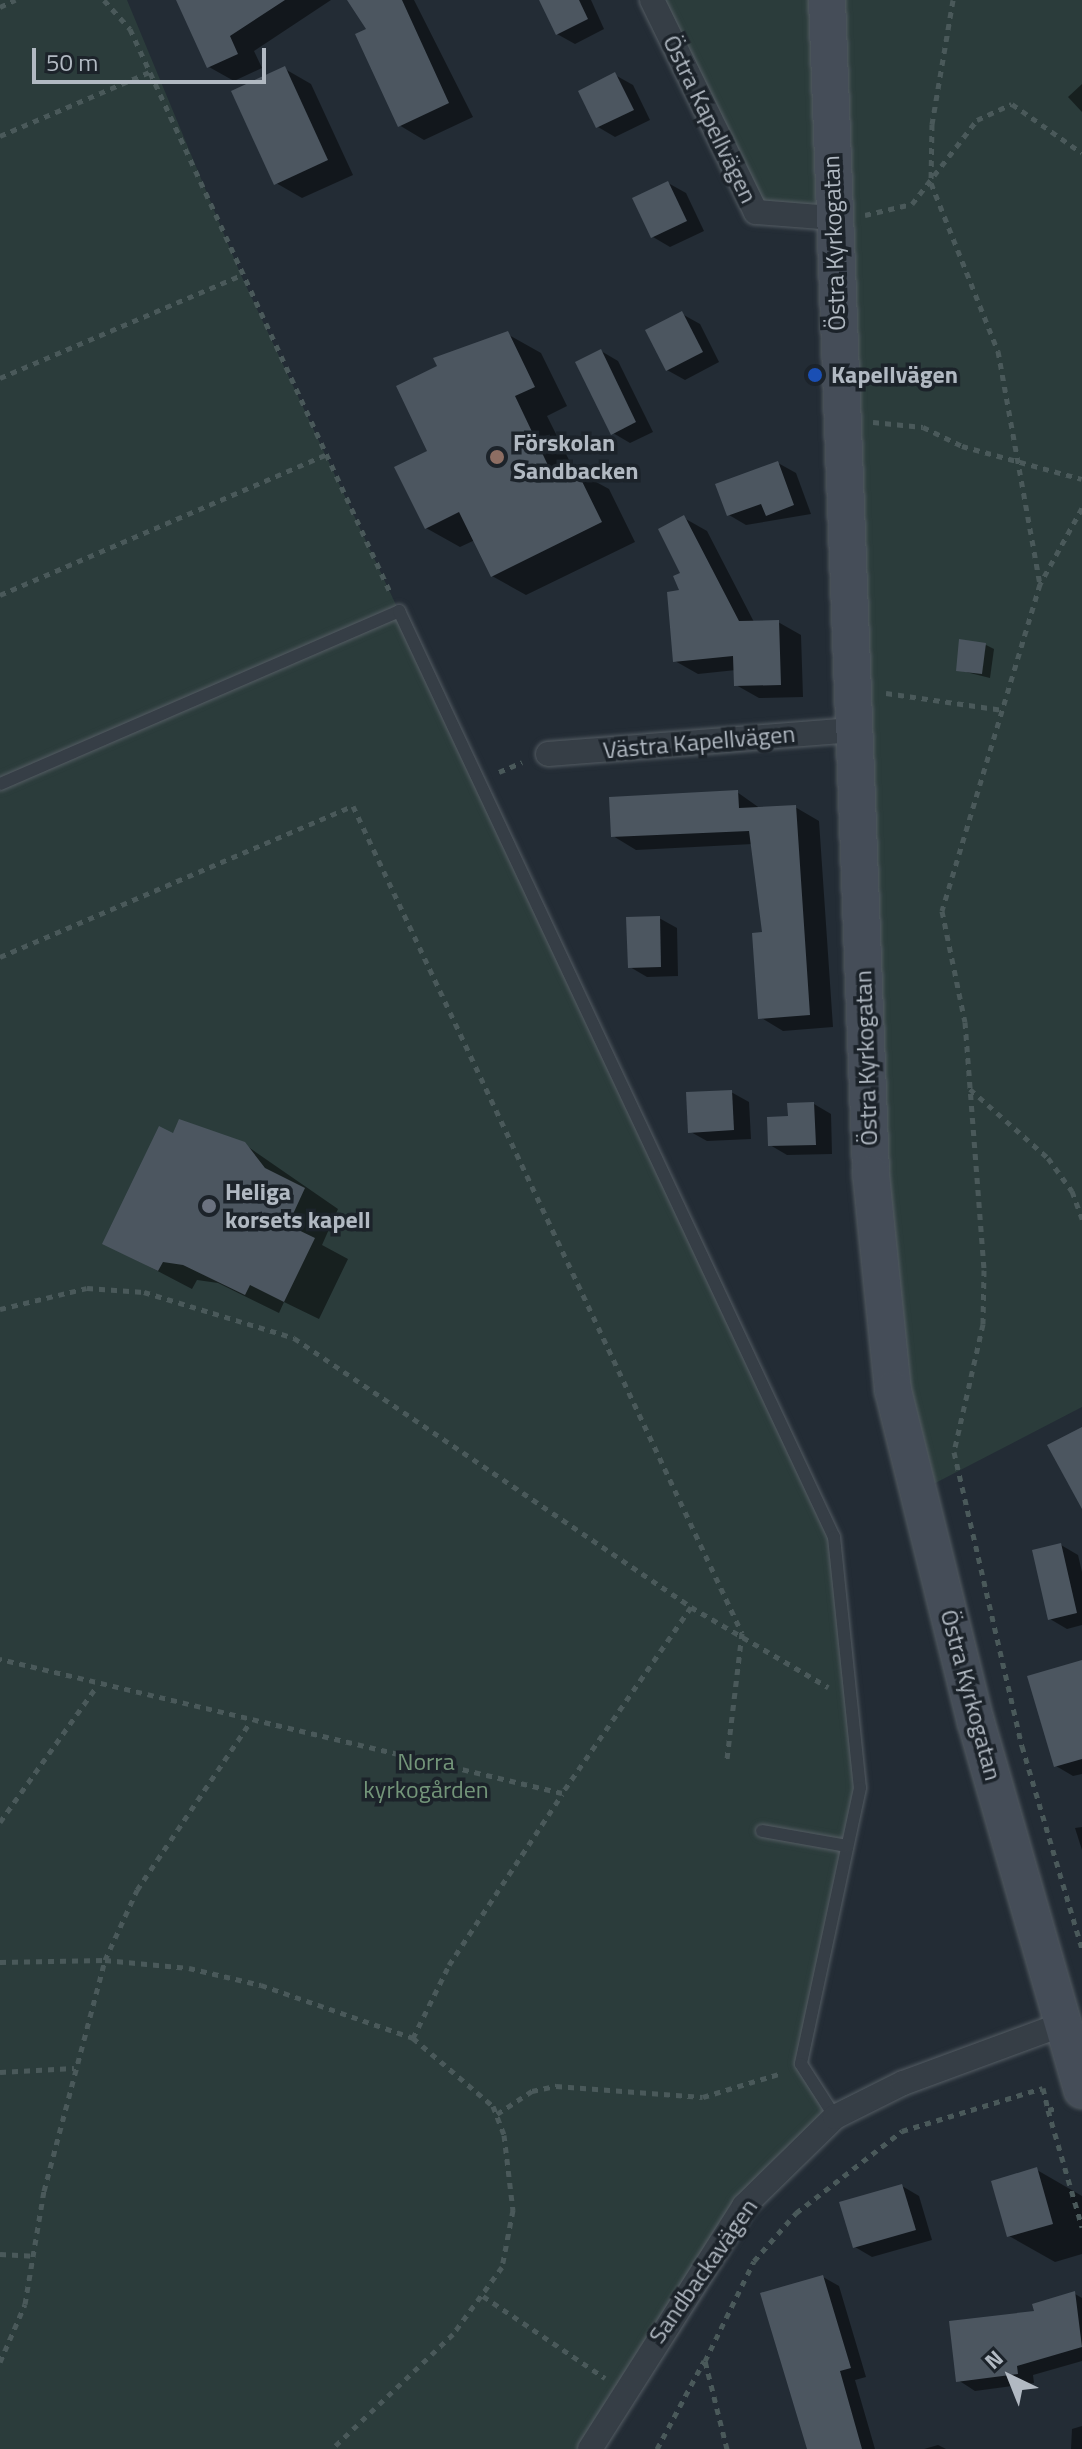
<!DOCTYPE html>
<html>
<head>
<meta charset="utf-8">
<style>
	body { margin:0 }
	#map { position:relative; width:1082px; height:2449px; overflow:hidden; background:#232c35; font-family:"Titillium Web",sans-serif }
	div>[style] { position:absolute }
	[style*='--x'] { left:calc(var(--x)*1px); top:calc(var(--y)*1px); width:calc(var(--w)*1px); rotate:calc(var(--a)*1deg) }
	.green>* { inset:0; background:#2b3c3b }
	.shadow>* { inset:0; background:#0007 }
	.building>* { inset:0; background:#4c5660 }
	.path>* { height:5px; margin-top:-2.5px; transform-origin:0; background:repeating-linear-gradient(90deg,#4a595a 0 6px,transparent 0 12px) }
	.roads { filter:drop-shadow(0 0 2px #545c63) drop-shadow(0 0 2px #545c63) }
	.lane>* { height:12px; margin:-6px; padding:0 6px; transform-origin:6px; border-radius:6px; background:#363e46 }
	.street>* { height:24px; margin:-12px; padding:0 12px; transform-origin:12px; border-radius:12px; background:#363e46 }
	.secondary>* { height:36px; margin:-18px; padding:0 18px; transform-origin:18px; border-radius:18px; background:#454d58 }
	.dots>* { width:22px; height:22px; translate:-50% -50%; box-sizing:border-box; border:4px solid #1c232a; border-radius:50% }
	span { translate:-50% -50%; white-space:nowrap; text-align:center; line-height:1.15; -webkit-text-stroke:7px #1c232a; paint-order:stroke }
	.street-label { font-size:24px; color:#b1b9c2 }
	.poi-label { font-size:24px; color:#b1b9c2; font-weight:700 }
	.left { translate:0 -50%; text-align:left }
	.park-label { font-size:24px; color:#739579 }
	.north { position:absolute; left:970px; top:2337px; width:80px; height:80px; -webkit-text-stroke:6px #1c232a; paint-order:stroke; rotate:317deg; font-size:22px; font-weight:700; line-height:32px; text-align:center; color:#b1b9c2 }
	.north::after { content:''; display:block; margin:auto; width:28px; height:36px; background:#b1b9c2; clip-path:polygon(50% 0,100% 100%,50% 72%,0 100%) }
	.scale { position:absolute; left:32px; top:48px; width:234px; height:36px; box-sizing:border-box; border:4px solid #b1b9c2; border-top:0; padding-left:10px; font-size:24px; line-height:28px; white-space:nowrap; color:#b1b9c2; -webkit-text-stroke:6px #1c232a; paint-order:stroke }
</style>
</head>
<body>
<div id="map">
	<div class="green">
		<div style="clip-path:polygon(0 0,127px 0,241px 275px,834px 1537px,860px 1788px,801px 2064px,835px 2117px,744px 2206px,590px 2449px,0 2449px)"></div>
		<div style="clip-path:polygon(652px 0,1082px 0,1082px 1407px,918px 1492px,893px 1390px,832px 218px,756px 212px)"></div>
	</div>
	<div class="shadow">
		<div style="clip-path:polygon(186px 0,331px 0,254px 51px,262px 68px,234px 81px,209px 67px)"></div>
		<div style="clip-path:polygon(349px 0,414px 0,473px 117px,424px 140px,399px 125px,369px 30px)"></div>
		<div style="clip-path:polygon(541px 0,591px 0,604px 29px,575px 44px,557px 34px)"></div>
		<div style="clip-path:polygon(285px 69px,311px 84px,353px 175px,302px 198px,276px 183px)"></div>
		<div style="clip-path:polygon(615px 75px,633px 85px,650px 120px,615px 137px,598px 127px)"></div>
		<div style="clip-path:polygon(1082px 84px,1082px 112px,1068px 97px)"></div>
		<div style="clip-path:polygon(668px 183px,686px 193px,704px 231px,670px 247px,653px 237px)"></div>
		<div style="clip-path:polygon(682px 314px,700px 324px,719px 362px,685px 380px,667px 370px)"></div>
		<div style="clip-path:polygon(507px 334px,541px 353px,567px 406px,547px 416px,574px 470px,609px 489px,635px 542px,526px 595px,492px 576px,475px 540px,460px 547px,426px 528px,430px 452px)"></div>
		<div style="clip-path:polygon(601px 351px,618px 361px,653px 432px,630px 443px,613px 433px)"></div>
		<div style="clip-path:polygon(778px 463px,796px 473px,811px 514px,746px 525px,729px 515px)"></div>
		<div style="clip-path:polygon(684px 518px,707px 531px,754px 622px,778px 622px,801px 635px,803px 697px,759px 698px,736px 685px,736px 670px,698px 674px,675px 661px)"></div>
		<div style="clip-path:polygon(986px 645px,994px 649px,990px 678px,958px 670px)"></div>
		<div style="clip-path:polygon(737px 792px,761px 809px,795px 807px,819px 821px,833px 1027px,783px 1031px,760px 1017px,764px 934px,753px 844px,636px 850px,613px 836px)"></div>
		<div style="clip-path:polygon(659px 918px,677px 928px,678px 976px,647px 977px,630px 967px)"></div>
		<div style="clip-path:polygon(731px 1092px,749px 1102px,751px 1139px,707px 1141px,689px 1131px)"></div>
		<div style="clip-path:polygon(814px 1104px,831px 1114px,832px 1154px,787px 1155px,770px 1145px,790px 1118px)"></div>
		<div style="clip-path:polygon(181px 1121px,244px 1144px,338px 1209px,322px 1245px,348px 1259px,319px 1319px,284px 1302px,279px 1313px,218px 1283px,197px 1280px,192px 1289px,104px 1243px)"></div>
		<div style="clip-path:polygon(1061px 1545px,1078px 1555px,1082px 1572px,1082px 1625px,1067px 1629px,1050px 1619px)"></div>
		<div style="clip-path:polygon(1082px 1663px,1082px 1774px,1073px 1776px,1056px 1766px)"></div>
		<div style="clip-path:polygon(1082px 1827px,1082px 1850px,1075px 1828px)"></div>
		<div style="clip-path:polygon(1037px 2170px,1082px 2196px,1082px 2254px,1055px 2262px,1009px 2236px)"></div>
		<div style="clip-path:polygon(902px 2186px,919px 2196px,932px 2240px,872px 2257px,855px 2247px)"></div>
		<div style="clip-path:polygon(823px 2277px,839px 2286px,866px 2377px,855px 2380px,875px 2449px,808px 2449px)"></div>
		<div style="clip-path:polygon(1075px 2294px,1082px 2298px,1082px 2361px,1033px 2375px,1034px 2383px,975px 2391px,958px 2380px,1036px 2313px)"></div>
		<div style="clip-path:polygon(1082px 2426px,1082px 2449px,1071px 2449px,1072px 2429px)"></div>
		<div style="clip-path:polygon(938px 2445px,946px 2449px,924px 2449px)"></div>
	</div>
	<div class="building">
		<div style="clip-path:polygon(176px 0,285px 0,230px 36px,238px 54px,207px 68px)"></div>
		<div style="clip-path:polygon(347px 0,402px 0,449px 103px,398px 127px,355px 34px,366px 29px)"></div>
		<div style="clip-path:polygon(539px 0,579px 0,588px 19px,556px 35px)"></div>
		<div style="clip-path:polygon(285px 66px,328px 160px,274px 185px,231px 91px)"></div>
		<div style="clip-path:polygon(615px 72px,634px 110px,596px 128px,578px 91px)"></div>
		<div style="clip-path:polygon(668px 181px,687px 221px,651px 238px,632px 198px)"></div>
		<div style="clip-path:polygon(682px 311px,703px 352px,666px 371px,645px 330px)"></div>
		<div style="clip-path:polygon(508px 331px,535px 387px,515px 396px,554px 478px,575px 467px,602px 522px,491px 577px,459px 512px,425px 529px,394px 467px,427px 451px,396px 386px,437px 366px,433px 358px)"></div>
		<div style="clip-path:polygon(601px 349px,636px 422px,611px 435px,575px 362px)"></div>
		<div style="clip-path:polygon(778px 461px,794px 505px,766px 516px,761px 504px,727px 516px,715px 484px)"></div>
		<div style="clip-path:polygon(684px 515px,739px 621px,779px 620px,781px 685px,734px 686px,733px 656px,673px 662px,667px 592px,679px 590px,673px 576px,680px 573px,658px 529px)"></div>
		<div style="clip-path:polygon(959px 639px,986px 643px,982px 674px,956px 671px)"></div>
		<div style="clip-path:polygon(738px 790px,739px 808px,796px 805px,810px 1015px,758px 1019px,752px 933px,762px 932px,749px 831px,611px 837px,609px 797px)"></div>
		<div style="clip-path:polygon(660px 916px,661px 967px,628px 968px,626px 917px)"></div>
		<div style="clip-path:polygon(732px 1090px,734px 1130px,688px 1133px,686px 1092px)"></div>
		<div style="clip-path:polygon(814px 1102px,816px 1145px,768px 1146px,767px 1117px,788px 1116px,787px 1103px)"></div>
		<div style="clip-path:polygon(179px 1119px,245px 1142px,265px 1168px,305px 1188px,288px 1225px,315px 1238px,284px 1302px,250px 1285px,245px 1295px,183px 1265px,163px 1262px,158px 1271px,102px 1244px,159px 1126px,173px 1133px)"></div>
		<div style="clip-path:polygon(1082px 1427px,1082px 1509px,1047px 1445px)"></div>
		<div style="clip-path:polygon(1061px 1543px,1077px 1613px,1048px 1620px,1032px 1550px)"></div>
		<div style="clip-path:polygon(1082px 1660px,1082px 1759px,1054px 1767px,1027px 1676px)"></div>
		<div style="clip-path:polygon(1037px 2167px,1053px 2224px,1007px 2237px,991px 2181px)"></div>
		<div style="clip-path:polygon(902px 2184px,916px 2230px,853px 2248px,839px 2202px)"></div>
		<div style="clip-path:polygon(823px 2275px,851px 2368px,840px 2371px,862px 2449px,807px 2449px,760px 2293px)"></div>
		<div style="clip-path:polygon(1075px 2291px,1082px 2347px,1017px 2366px,1018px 2374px,956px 2382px,949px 2321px,1034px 2311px,1032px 2304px)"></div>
	</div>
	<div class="path">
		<div style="--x:104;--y:0;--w:39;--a:48"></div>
		<div style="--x:130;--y:29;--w:620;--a:65.21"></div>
		<div style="--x:953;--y:0;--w:126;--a:99.6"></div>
		<div style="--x:932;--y:124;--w:59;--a:91"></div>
		<div style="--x:931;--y:183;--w:181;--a:68.3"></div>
		<div style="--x:998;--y:351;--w:237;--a:79.8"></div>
		<div style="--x:0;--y:7;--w:17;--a:-25"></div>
		<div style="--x:0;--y:136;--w:162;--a:-23.2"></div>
		<div style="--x:865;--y:215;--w:48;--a:-13.2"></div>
		<div style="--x:912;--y:204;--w:106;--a:-52.3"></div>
		<div style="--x:977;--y:120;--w:38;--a:-25"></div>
		<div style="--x:1012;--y:104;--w:85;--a:35"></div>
		<div style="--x:0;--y:378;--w:262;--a:-23.1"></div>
		<div style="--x:873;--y:422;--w:50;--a:5.7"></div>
		<div style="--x:923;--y:427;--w:43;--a:26"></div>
		<div style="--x:962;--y:446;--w:124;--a:15.4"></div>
		<div style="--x:1082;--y:508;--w:87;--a:118.9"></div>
		<div style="--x:1040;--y:584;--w:341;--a:106.7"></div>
		<div style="--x:942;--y:911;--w:113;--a:78.3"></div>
		<div style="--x:965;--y:1022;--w:249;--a:85.6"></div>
		<div style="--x:984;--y:1270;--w:54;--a:91.1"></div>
		<div style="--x:983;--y:1324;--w:131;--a:102.8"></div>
		<div style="--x:954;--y:1452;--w:302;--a:77"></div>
		<div style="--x:1022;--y:1746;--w:211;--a:73.5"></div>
		<div style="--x:0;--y:595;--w:357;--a:-23.3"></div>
		<div style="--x:886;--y:693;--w:118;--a:8.3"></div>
		<div style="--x:499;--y:772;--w:25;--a:-23"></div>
		<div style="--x:0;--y:957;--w:384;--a:-23.2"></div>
		<div style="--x:353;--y:806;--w:914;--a:64.81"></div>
		<div style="--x:742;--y:1633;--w:127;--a:96.8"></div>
		<div style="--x:970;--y:1089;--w:104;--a:41.5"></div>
		<div style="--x:1048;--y:1158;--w:41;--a:54"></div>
		<div style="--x:1072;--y:1191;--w:30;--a:70"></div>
		<div style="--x:0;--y:1309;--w:89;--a:-13.6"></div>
		<div style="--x:87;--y:1288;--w:57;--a:4"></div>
		<div style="--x:144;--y:1292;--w:157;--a:17"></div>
		<div style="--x:294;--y:1338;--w:480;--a:34.1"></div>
		<div style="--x:691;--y:1607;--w:226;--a:124.7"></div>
		<div style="--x:562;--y:1793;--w:578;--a:-166.59"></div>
		<div style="--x:691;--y:1607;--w:159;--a:30.3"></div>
		<div style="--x:0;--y:1822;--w:167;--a:-54.5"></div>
		<div style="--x:0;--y:1962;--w:105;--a:-1.1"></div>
		<div style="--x:105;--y:1960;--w:84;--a:5.4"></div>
		<div style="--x:189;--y:1968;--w:74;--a:13.3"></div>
		<div style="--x:261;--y:1985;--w:161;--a:19.2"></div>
		<div style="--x:413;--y:2038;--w:105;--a:40.4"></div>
		<div style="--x:493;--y:2106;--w:31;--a:69"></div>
		<div style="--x:504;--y:2135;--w:76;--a:83.2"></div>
		<div style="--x:513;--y:2210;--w:58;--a:100.9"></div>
		<div style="--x:502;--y:2267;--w:83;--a:126.2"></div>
		<div style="--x:453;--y:2334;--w:167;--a:136.5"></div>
		<div style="--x:413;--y:2038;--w:81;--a:-63.7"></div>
		<div style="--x:449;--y:1965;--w:205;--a:-56.5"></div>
		<div style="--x:0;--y:2072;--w:74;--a:-3.1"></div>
		<div style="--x:1048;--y:2110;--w:122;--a:73.8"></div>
		<div style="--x:497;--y:2114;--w:42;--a:-33.3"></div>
		<div style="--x:532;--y:2091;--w:25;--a:-12"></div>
		<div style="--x:556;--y:2086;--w:147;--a:4.3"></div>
		<div style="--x:703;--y:2097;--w:83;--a:-16.9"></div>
		<div style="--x:0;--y:2254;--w:33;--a:3"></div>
		<div style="--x:483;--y:2296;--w:147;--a:33.9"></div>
		<div style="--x:0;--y:2362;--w:63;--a:-66.7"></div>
		<div style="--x:25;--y:2304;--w:115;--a:-80.5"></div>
		<div style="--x:44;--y:2191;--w:239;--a:-75.2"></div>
		<div style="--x:105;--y:1960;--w:77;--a:-65.4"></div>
		<div style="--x:137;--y:1890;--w:200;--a:-56"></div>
		<div style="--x:657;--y:2449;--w:100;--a:-61.9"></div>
		<div style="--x:727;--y:2449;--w:91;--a:-104"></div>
		<div style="--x:705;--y:2361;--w:111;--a:-63.9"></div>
		<div style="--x:754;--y:2261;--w:64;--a:-48.8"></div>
		<div style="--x:796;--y:2213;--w:134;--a:-37.7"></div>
		<div style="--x:902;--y:2131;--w:147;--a:-17"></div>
		<div style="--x:1043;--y:2088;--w:23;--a:77"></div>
		<div style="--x:1048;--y:2110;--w:9;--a:-13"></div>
	</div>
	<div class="roads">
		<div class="lane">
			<div style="--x:0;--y:784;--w:435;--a:-23.4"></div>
			<div style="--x:399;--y:611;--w:1023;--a:64.84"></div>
			<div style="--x:834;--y:1537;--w:252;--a:84.1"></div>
			<div style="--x:860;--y:1788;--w:282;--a:102.1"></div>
			<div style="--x:801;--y:2064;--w:63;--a:57.3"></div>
			<div style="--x:762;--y:1831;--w:86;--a:10"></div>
		</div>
		<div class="street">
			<div style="--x:652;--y:0;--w:236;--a:63.9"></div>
			<div style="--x:756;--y:212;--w:76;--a:4.5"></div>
			<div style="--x:548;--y:754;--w:303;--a:-4.5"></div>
			<div style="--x:590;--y:2449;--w:288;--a:-57.6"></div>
			<div style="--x:744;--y:2206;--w:127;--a:-44.4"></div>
			<div style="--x:835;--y:2117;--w:76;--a:-26.6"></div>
			<div style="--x:903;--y:2083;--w:171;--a:-20.2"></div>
		</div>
		<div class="secondary">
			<div style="--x:827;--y:0;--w:1175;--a:87.85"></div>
			<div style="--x:871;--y:1174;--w:217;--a:84.2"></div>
			<div style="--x:893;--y:1390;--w:342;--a:76"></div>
			<div style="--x:976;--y:1722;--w:383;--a:73.9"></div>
		</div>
	</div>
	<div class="dots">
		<div style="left:815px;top:375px;background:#1a4fb4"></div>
		<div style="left:497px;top:457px;background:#8d6e63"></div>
		<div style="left:209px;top:1206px;background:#6b7280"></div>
	</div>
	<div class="street-label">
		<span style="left:710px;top:119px;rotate:64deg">Östra Kapellvägen</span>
		<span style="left:834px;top:243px;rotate:-92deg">Östra Kyrkogatan</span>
		<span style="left:699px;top:742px;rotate:-5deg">Västra Kapellvägen</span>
		<span style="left:866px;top:1058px;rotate:-92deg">Östra Kyrkogatan</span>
		<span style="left:971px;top:1695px;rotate:75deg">Östra Kyrkogatan</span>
		<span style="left:703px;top:2271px;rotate:-55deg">Sandbackavägen</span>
	</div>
	<div class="poi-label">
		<span class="left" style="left:831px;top:375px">Kapellvägen</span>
		<span class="left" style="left:513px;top:457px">Förskolan<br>Sandbacken</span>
		<span class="left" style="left:225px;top:1206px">Heliga<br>korsets kapell</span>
	</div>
	<div class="park-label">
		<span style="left:426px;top:1776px">Norra<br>kyrkogården</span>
	</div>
	<div class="north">N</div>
	<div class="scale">50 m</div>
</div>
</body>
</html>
